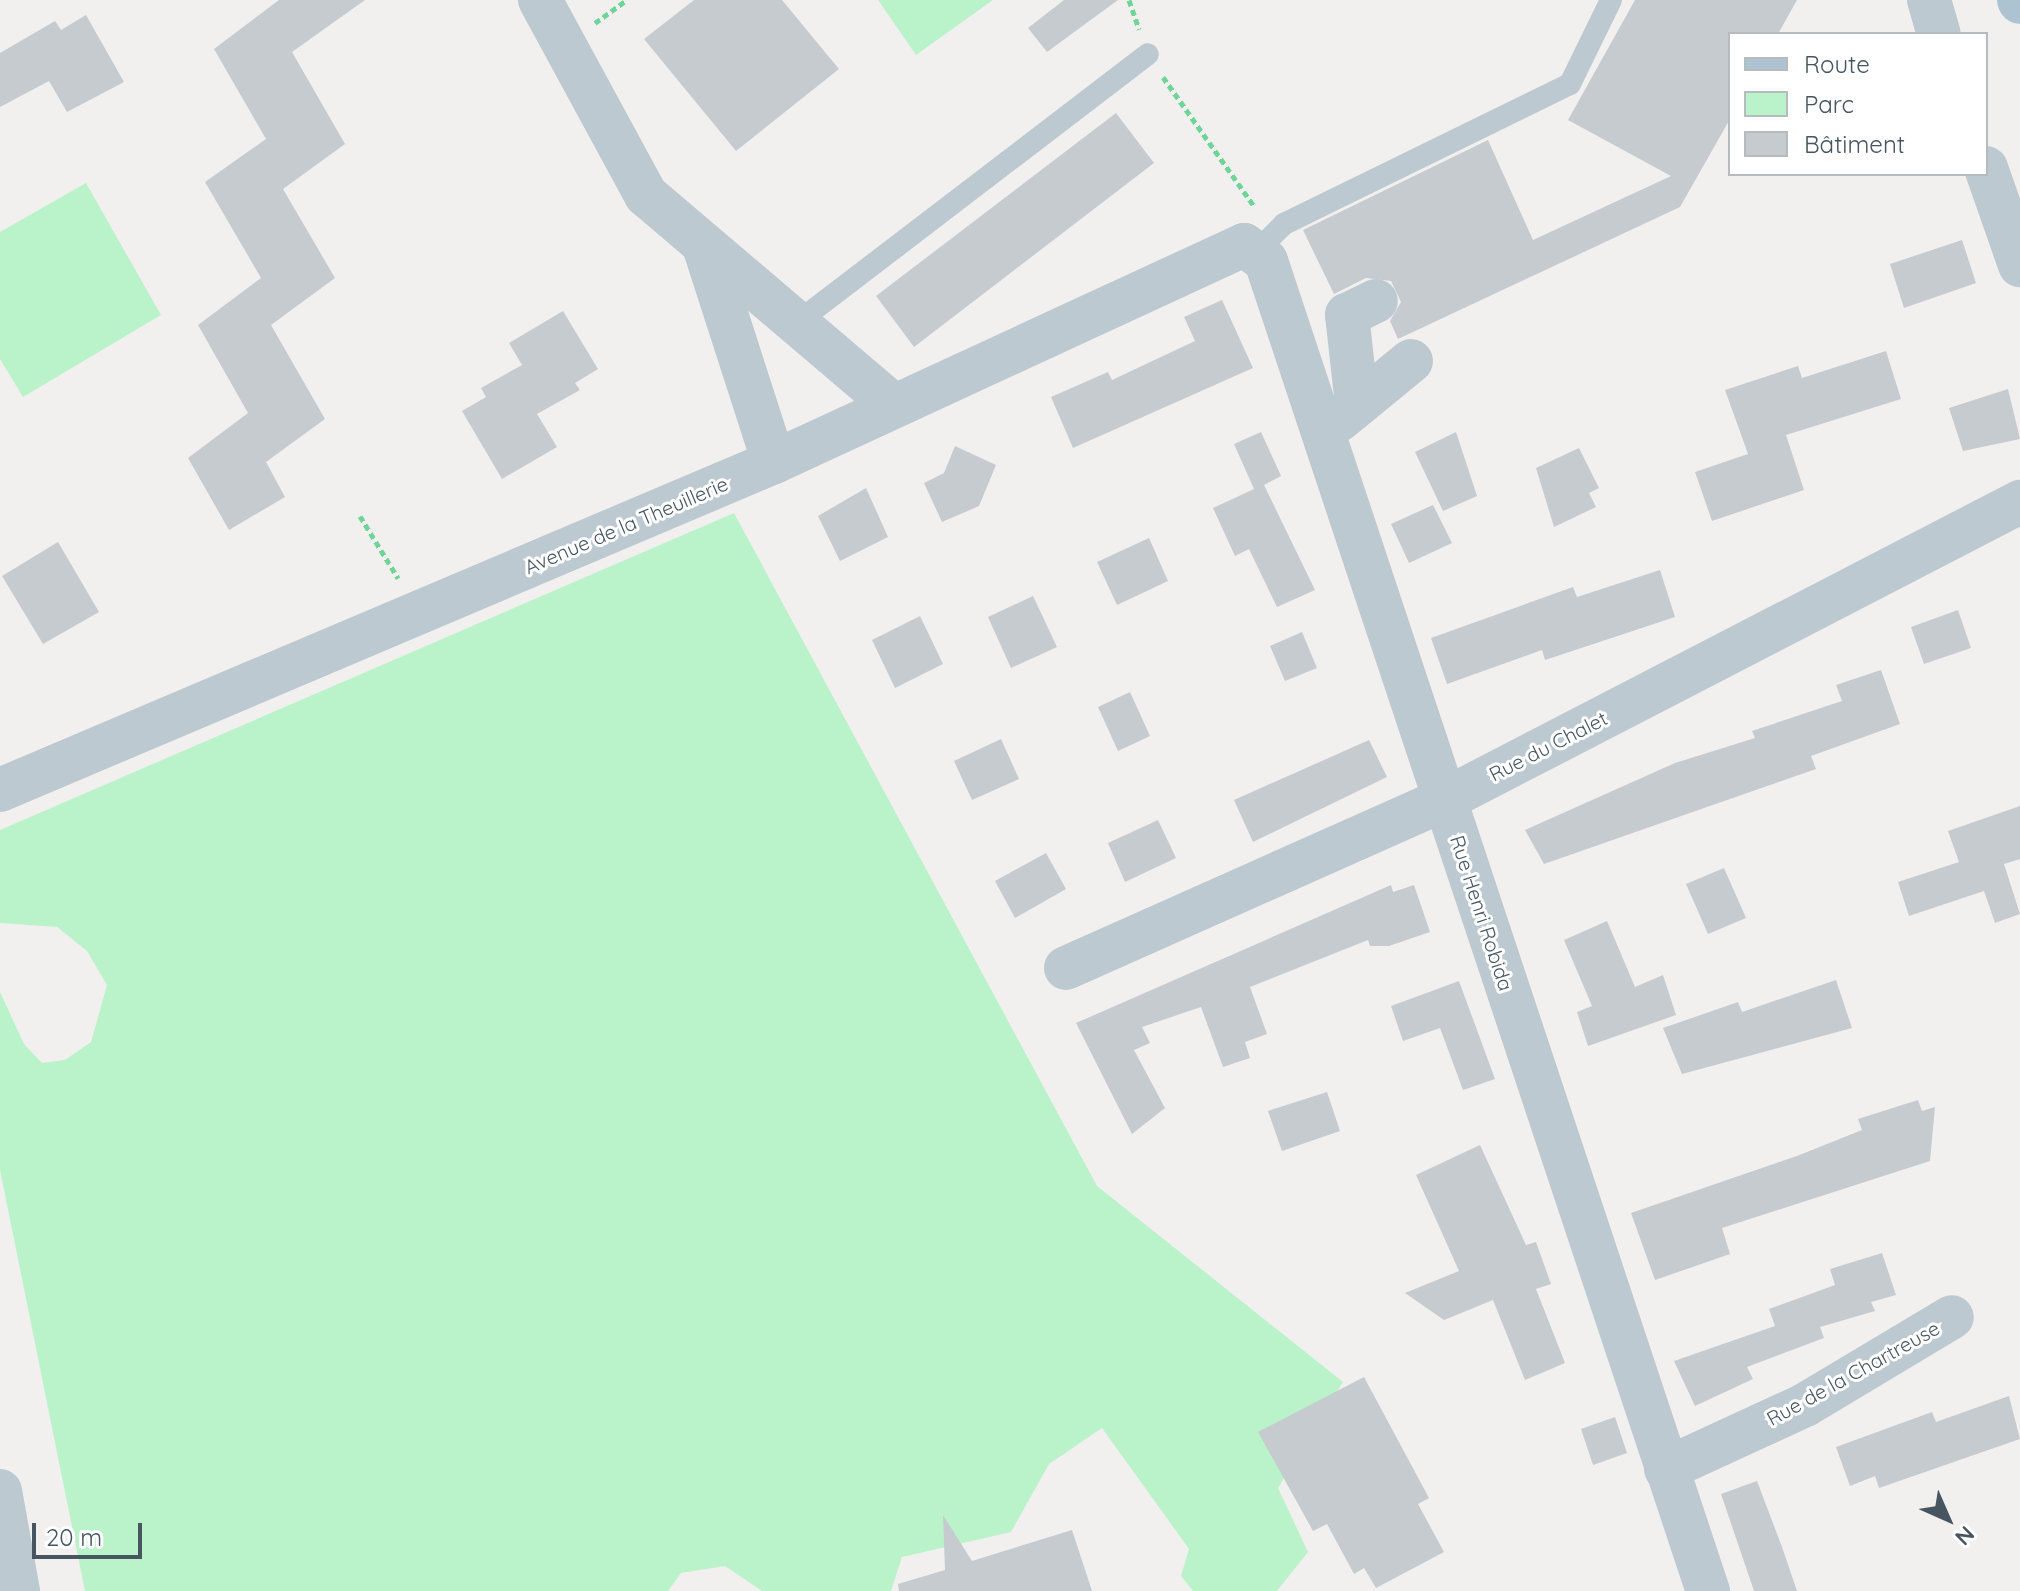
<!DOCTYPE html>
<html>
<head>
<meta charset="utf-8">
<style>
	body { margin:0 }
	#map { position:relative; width:2020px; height:1591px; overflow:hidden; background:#f2efef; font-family:Quicksand,sans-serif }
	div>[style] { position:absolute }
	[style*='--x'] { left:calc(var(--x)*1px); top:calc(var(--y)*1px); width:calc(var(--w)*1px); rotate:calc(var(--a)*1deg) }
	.green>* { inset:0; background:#baf3ca }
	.building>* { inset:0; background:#c6cbd0 }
	.path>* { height:5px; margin-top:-2.5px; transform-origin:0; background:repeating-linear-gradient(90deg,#6fd497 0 6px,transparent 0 10px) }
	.service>* { height:22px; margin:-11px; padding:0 11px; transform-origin:11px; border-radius:11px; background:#bcc9d0 }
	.minor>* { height:44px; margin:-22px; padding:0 22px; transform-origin:22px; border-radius:22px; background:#bcc9d0 }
	.tertiary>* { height:44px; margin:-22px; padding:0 22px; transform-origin:22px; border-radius:22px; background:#bcc9d0 }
	.primary>* { height:44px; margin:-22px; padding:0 22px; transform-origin:22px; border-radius:22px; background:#adc3d1 }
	span { translate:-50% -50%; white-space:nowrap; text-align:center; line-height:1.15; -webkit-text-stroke:6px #fff; paint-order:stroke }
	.street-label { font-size:20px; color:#46555f }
	.legend { position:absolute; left:1728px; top:32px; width:260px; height:144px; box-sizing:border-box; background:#fff; border:2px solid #b5bbbf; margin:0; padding:10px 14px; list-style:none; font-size:24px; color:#46555f }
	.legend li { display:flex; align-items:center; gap:16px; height:40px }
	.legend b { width:40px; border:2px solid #b5bbbf }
	.north { position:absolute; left:1908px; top:1479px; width:80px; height:80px; -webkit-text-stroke:6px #fff; paint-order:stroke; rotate:135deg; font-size:22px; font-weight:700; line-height:32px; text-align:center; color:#46555f }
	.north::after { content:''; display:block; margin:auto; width:28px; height:36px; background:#46555f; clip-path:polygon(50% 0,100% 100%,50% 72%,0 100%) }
	.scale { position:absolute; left:32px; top:1523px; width:110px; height:36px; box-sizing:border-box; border:4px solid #46555f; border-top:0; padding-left:10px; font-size:24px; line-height:28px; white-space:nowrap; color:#46555f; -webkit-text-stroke:6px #fff; paint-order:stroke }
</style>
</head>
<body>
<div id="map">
	<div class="green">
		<div style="clip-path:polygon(878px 0,993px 0,916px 55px)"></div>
		<div style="clip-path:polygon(86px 183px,161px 315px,23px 397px,0 359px,0 232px)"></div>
		<div style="clip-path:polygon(734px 513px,1097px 1186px,1343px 1382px,1278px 1488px,1308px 1552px,1277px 1591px,1193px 1591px,1181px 1576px,1189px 1549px,1102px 1428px,1049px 1464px,1011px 1532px,902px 1557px,891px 1591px,762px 1591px,725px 1566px,681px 1573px,668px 1591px,85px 1591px,0 1170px,0 992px,24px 1044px,42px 1063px,65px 1060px,91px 1042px,107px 985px,87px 951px,57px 927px,0 923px,0 830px)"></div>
	</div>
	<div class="building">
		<div style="clip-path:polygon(279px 0,365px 0,292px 52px,345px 144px,283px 189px,335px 278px,271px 325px,325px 419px,266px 462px,285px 497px,229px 530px,188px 458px,248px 413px,198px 325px,261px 278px,205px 182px,266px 139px,214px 49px)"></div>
		<div style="clip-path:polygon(694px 0,782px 0,839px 69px,736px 151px,644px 39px)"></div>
		<div style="clip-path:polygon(1064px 0,1118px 0,1047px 52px,1028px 28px)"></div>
		<div style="clip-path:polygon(1635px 0,1797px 0,1778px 34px,1730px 34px,1730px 119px,1680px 207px,1398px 339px,1390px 321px,1401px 302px,1391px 281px,1366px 278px,1334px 294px,1303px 230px,1488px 140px,1533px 240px,1671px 176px,1568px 120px)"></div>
		<div style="clip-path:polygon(86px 15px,124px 82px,67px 112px,49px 81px,0 107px,0 53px,55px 21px,61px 30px)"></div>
		<div style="clip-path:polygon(1116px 113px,1154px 163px,914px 347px,876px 296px)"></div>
		<div style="clip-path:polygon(1962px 240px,1976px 283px,1904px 308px,1890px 264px)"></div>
		<div style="clip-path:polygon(1222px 300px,1253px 368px,1073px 448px,1051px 397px,1108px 372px,1112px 380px,1195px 341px,1184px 317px)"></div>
		<div style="clip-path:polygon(563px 311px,598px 369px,575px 383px,580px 390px,537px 414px,557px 447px,502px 479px,462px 411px,486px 397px,481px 388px,522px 365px,509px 343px)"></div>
		<div style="clip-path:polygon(1886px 351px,1901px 399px,1786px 435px,1804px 490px,1712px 521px,1695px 472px,1748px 454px,1725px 390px,1798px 366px,1802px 378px)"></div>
		<div style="clip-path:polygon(2008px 389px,2020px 439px,1963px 451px,1949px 408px)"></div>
		<div style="clip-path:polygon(1261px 432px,1281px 476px,1264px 485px,1315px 590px,1277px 607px,1249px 549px,1235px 556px,1213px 508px,1254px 489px,1234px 444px)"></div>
		<div style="clip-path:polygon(1456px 432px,1477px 496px,1443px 511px,1415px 452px)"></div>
		<div style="clip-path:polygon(955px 446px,996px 465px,979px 506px,942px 522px,924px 483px,944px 473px)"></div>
		<div style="clip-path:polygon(1579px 448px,1599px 488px,1589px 493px,1596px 507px,1554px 527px,1536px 468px)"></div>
		<div style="clip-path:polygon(866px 488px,888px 537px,840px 561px,818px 516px)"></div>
		<div style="clip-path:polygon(1433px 505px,1452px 543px,1409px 563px,1391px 524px)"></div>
		<div style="clip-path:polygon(1149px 538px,1168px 581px,1117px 605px,1097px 562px)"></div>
		<div style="clip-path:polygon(58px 542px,99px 612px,43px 644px,2px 576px)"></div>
		<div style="clip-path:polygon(1660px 570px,1675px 617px,1545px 660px,1542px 650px,1447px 684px,1431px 638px,1573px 587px,1577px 597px)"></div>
		<div style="clip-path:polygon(1033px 596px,1057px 647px,1011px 668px,988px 617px)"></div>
		<div style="clip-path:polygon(1958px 610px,1971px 648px,1924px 664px,1911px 627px)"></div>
		<div style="clip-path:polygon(920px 616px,943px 664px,895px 688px,872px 640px)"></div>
		<div style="clip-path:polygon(1302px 632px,1317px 668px,1285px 681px,1270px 646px)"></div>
		<div style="clip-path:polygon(1881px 670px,1900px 724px,1811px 756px,1816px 769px,1544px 864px,1525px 830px,1675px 763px,1755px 738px,1752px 731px,1842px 701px,1836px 685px)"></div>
		<div style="clip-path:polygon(1130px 692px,1150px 736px,1118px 751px,1098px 707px)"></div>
		<div style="clip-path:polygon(1001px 739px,1019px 779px,972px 800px,954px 761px)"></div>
		<div style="clip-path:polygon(1369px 740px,1387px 777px,1253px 842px,1234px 800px)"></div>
		<div style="clip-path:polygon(2020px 806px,2020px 859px,2004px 864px,2020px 914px,1995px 923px,1984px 891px,1909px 916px,1898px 882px,1959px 862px,1948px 831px)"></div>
		<div style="clip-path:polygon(1158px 820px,1176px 858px,1125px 882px,1108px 843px)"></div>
		<div style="clip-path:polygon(1046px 853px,1066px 889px,1015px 918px,995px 881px)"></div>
		<div style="clip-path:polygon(1724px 868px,1746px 918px,1708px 934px,1686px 884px)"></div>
		<div style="clip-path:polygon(1391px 885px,1393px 892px,1414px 885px,1430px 932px,1389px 946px,1370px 946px,1368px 940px,1250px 987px,1267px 1034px,1245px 1042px,1250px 1058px,1223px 1067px,1201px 1007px,1142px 1027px,1150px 1043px,1134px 1050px,1165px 1108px,1132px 1134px,1076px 1023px)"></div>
		<div style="clip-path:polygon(1607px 921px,1635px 987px,1663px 975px,1676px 1015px,1588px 1046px,1577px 1012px,1592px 1006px,1564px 940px)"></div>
		<div style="clip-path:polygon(1836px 980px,1852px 1028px,1682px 1074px,1663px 1028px,1738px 1002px,1742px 1012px)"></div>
		<div style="clip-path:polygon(1459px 981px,1495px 1079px,1463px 1090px,1440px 1028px,1403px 1041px,1391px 1006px)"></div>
		<div style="clip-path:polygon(1327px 1092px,1340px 1131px,1282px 1151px,1268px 1111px)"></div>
		<div style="clip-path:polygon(1918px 1100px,1922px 1111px,1935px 1107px,1930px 1161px,1722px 1228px,1730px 1254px,1655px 1280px,1631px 1213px,1797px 1156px,1862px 1130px,1858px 1119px)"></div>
		<div style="clip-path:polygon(1480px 1145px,1526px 1245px,1536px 1242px,1551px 1284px,1536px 1289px,1565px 1363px,1525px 1380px,1493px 1300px,1444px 1320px,1405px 1293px,1459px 1271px,1416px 1175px)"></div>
		<div style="clip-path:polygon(1882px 1253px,1896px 1295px,1871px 1302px,1875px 1311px,1820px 1327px,1824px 1338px,1747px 1367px,1753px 1379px,1695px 1406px,1674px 1361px,1775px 1326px,1769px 1309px,1835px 1285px,1830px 1269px)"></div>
		<div style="clip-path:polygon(1364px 1377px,1429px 1498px,1418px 1504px,1444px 1552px,1376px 1588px,1364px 1568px,1354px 1574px,1327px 1524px,1313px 1531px,1258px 1432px)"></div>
		<div style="clip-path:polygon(2009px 1396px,2020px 1439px,1879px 1488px,1875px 1476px,1850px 1486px,1836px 1447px,1932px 1412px,1936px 1422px)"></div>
		<div style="clip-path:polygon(1615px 1417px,1627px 1453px,1593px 1465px,1581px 1429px)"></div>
		<div style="clip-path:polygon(1757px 1481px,1782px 1547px,1797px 1591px,1754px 1591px,1721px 1494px)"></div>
		<div style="clip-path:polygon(943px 1515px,972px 1561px,1072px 1530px,1092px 1591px,899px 1591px,898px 1584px,945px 1570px)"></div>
	</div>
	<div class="path">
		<div style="--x:1129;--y:0;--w:31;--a:71"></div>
		<div style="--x:595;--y:23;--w:39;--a:-36"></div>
		<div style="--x:1163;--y:77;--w:158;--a:54.8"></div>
		<div style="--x:360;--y:516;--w:73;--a:58.5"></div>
	</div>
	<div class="service">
		<div style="--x:1255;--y:253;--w:41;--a:-45"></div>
		<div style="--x:1284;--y:224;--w:318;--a:-26.1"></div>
		<div style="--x:1570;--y:84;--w:93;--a:-64"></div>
		<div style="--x:795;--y:324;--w:444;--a:-37.4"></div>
	</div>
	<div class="minor">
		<div style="--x:540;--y:0;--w:222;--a:61.5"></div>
		<div style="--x:646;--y:195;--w:323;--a:40.4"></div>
		<div style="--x:1929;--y:0;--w:35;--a:74"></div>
		<div style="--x:1986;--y:168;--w:103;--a:70.7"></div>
		<div style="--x:705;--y:249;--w:224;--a:72.1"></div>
		<div style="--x:1357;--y:405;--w:91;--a:-96.3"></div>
		<div style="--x:1347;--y:315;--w:32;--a:-26"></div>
		<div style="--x:1339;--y:420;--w:93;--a:-39.3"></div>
		<div style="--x:0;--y:790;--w:841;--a:-22.97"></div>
		<div style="--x:774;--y:462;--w:518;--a:-24.78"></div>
		<div style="--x:1244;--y:245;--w:27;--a:36"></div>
		<div style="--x:1266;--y:261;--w:1402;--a:71.62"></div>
		<div style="--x:1066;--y:968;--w:414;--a:-24"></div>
		<div style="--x:1444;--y:800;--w:649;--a:-27.36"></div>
		<div style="--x:1666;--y:1469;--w:153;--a:-24.7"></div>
		<div style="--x:1805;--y:1405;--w:171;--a:-30.9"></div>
	</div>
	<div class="tertiary">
		<div style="--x:0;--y:1491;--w:102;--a:79.8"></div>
	</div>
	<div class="primary">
		<div style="--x:2019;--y:0;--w:2;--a:63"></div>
	</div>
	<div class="street-label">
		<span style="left:626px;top:525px;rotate:-23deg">Avenue de la Theuillerie</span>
		<span style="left:1548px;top:746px;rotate:-27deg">Rue du Chalet</span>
		<span style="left:1482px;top:913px;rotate:72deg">Rue Henri Robida</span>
		<span style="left:1853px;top:1373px;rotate:-29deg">Rue de la Chartreuse</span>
	</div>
	<ul class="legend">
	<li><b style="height:10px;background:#adc3d1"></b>Route</li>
	<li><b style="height:22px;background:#baf3ca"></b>Parc</li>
	<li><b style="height:22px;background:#c6cbd0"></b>Bâtiment</li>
	</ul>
	<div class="north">N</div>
	<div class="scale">20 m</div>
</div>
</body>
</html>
